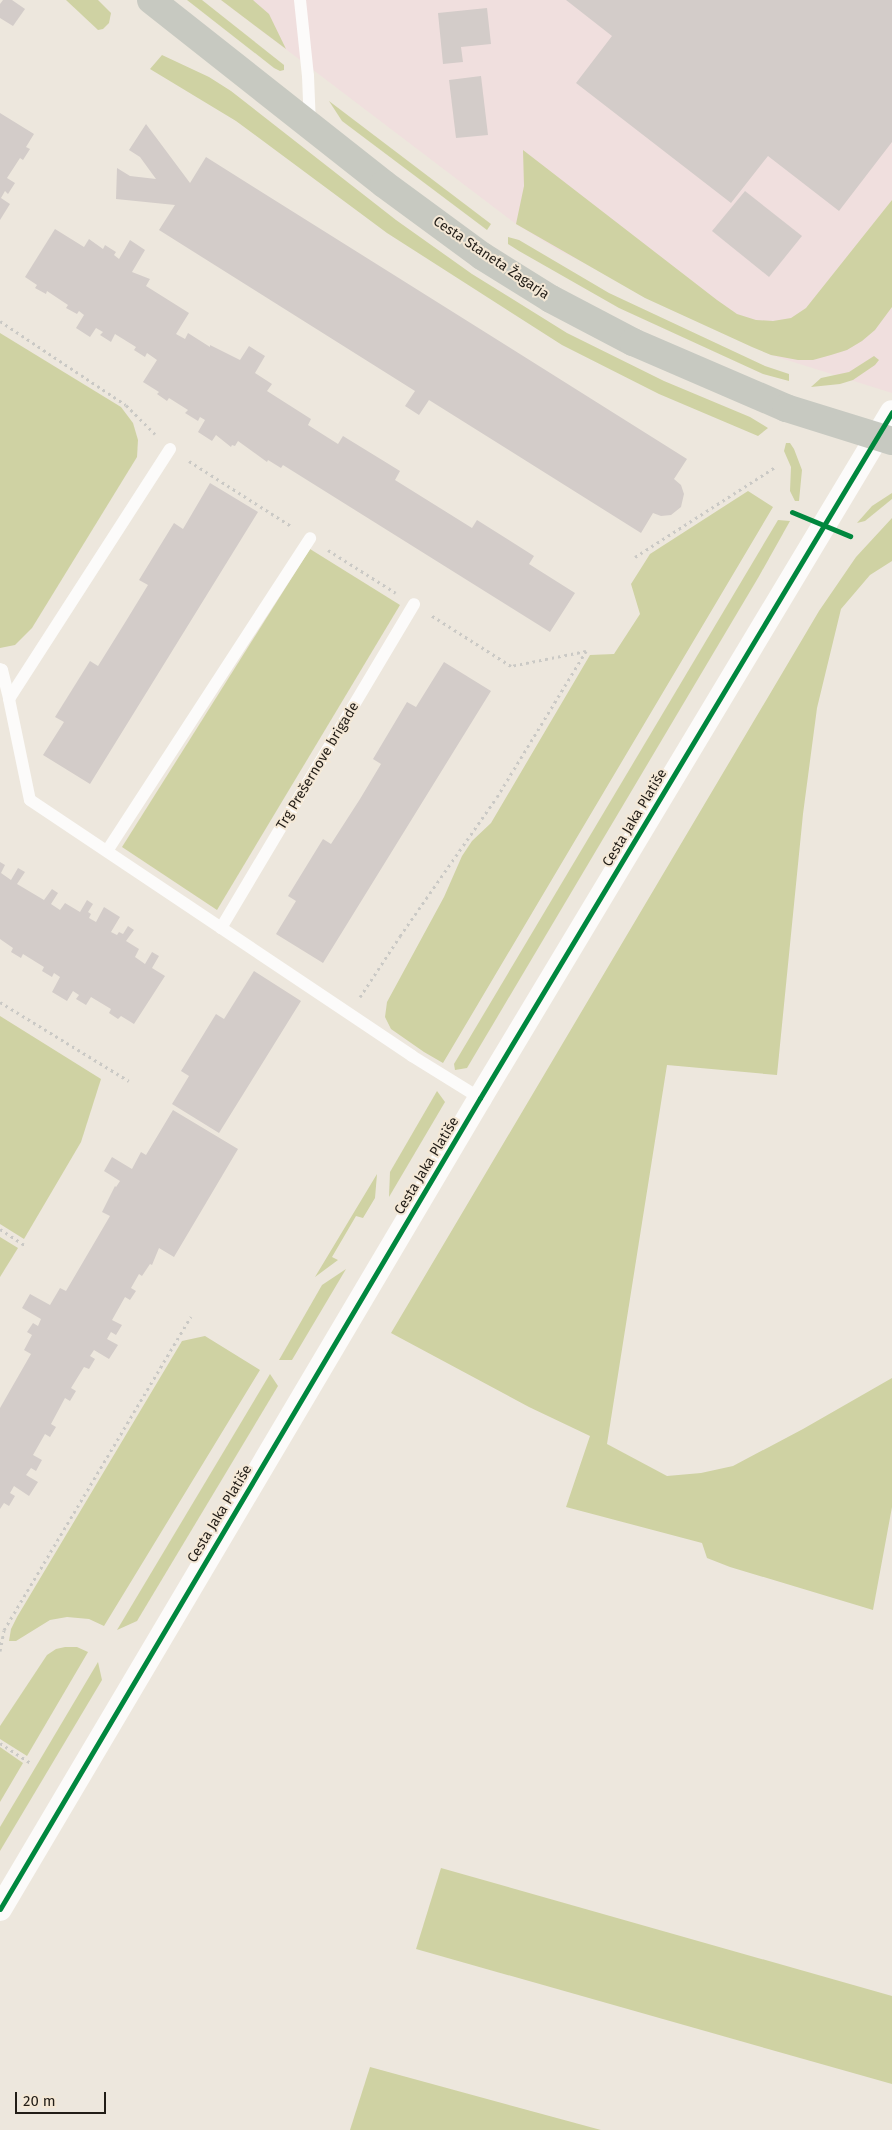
<!DOCTYPE html>
<html>
<head>
<meta charset="utf-8">
<style>
	body { margin:0 }
	#map { position:relative; width:892px; height:2130px; overflow:hidden; background:#ede7dd; font-family:"Fira Sans",sans-serif }
	div>[style] { position:absolute }
	[style*='--x'] { left:calc(var(--x)*1px); top:calc(var(--y)*1px); width:calc(var(--w)*1px); rotate:calc(var(--a)*1deg) }
	.commercial>* { inset:0; background:#f0dfde }
	.green>* { inset:0; background:#cfd2a3 }
	.building>* { inset:0; background:#d3ccc9 }
	.path>* { height:3px; margin-top:-1.5px; transform-origin:0; background:repeating-linear-gradient(90deg,#cac9c5 0 2.5px,transparent 0 6.5px) }
	.lane>* { height:12px; margin:-6px; padding:0 6px; transform-origin:6px; border-radius:6px; background:#fcfbfa }
	.street>* { height:24px; margin:-12px; padding:0 12px; transform-origin:12px; border-radius:12px; background:#fcfbfa }
	.primary>* { height:28px; margin:-14px; padding:0 14px; transform-origin:14px; border-radius:14px; background:#c7c9c1 }
	.cycleway>* { height:5px; margin:-2.5px; padding:0 2.5px; transform-origin:2.5px; border-radius:2.5px; background:#00873e }
	span { translate:-50% -50%; white-space:nowrap; text-align:center; line-height:1.15; -webkit-text-stroke:4px #f4e8d6; paint-order:stroke }
	.street-label { font-size:14px; color:#221d17 }
	.scale { position:absolute; left:15px; top:2092px; width:91px; height:22px; box-sizing:border-box; border:2px solid #221d17; border-top:0; padding-left:6px; font-size:15px; line-height:18px; white-space:nowrap; color:#221d17; -webkit-text-stroke:4px #f4e8d6; paint-order:stroke }
</style>
</head>
<body>
<div id="map">
	<div class="commercial">
		<div style="clip-path:polygon(221px 0,892px 0,892px 393px,771px 355px,560px 251px,516px 224px)"></div>
	</div>
	<div class="green">
		<div style="clip-path:polygon(66px 0,98px 0,111px 13px,109px 23px,103px 29px,98px 30px)"></div>
		<div style="clip-path:polygon(187px 0,202px 0,284px 65px,284px 70px,280px 71px,274px 68px)"></div>
		<div style="clip-path:polygon(221px 0,253px 0,269px 14px,286px 49px)"></div>
		<div style="clip-path:polygon(162px 55px,209px 77px,231px 91px,396px 220px,472px 274px,567px 333px,664px 381px,750px 417px,768px 428px,758px 436px,659px 394px,562px 345px,387px 233px,236px 121px,150px 69px)"></div>
		<div style="clip-path:polygon(329px 101px,491px 224px,487px 230px,342px 121px)"></div>
		<div style="clip-path:polygon(523px 150px,717px 300px,737px 314px,756px 320px,773px 321px,791px 318px,806px 308px,892px 200px,892px 307px,875px 330px,862px 341px,847px 350px,831px 355px,813px 360px,798px 360px,771px 355px,752px 347px,645px 298px,516px 224px,524px 186px)"></div>
		<div style="clip-path:polygon(508px 237px,519px 240px,609px 293px,765px 366px,789px 374px,789px 381px,763px 374px,619px 308px,519px 251px,508px 244px)"></div>
		<div style="clip-path:polygon(0 333px,121px 407px,133px 423px,138px 440px,137px 457px,32px 628px,15px 645px,0 648px)"></div>
		<div style="clip-path:polygon(874px 356px,879px 360px,875px 365px,853px 380px,840px 384px,811px 387px,821px 378px,849px 372px)"></div>
		<div style="clip-path:polygon(786px 443px,790px 443px,794px 449px,802px 470px,799px 501px,795px 501px,790px 491px,791px 467px,784px 451px)"></div>
		<div style="clip-path:polygon(748px 491px,773px 507px,443px 1063px,424px 1052px,391px 1029px,385px 1017px,387px 1002px,444px 897px,462px 856px,472px 841px,491px 823px,590px 655px,614px 654px,640px 614px,631px 584px,650px 554px)"></div>
		<div style="clip-path:polygon(892px 493px,892px 499px,865px 521px,857px 523px,872px 506px)"></div>
		<div style="clip-path:polygon(892px 518px,892px 561px,870px 575px,841px 609px,817px 708px,803px 814px,777px 1075px,667px 1065px,607px 1444px,667px 1476px,701px 1473px,733px 1466px,803px 1429px,892px 1378px,892px 1507px,873px 1610px,730px 1567px,707px 1558px,702px 1543px,566px 1507px,590px 1436px,529px 1407px,391px 1333px,819px 611px,856px 557px)"></div>
		<div style="clip-path:polygon(778px 520px,790px 521px,758px 578px,467px 1068px,455px 1070px,454px 1064px)"></div>
		<div style="clip-path:polygon(310px 549px,400px 605px,217px 910px,122px 847px)"></div>
		<div style="clip-path:polygon(0 1016px,101px 1079px,81px 1142px,24px 1239px,0 1224px)"></div>
		<div style="clip-path:polygon(437px 1091px,445px 1102px,389px 1197px,390px 1172px)"></div>
		<div style="clip-path:polygon(377px 1174px,375px 1198px,363px 1218px,356px 1216px,332px 1257px,338px 1260px,315px 1277px)"></div>
		<div style="clip-path:polygon(0 1237px,18px 1248px,0 1277px)"></div>
		<div style="clip-path:polygon(346px 1269px,292px 1360px,279px 1360px,322px 1285px)"></div>
		<div style="clip-path:polygon(205px 1336px,260px 1370px,104px 1626px,89px 1619px,67px 1617px,50px 1620px,16px 1641px,9px 1641px,11px 1629px,17px 1617px,182px 1341px)"></div>
		<div style="clip-path:polygon(270px 1374px,278px 1386px,137px 1621px,117px 1630px)"></div>
		<div style="clip-path:polygon(65px 1647px,77px 1647px,88px 1652px,27px 1756px,0 1739px,0 1726px,47px 1655px,56px 1649px)"></div>
		<div style="clip-path:polygon(98px 1662px,102px 1680px,0 1851px,0 1827px)"></div>
		<div style="clip-path:polygon(0 1747px,23px 1763px,0 1802px)"></div>
		<div style="clip-path:polygon(441px 1868px,892px 1996px,892px 2084px,416px 1949px)"></div>
		<div style="clip-path:polygon(370px 2067px,601px 2130px,350px 2130px)"></div>
	</div>
	<div class="building">
		<div style="clip-path:polygon(3px 0,12px 0,25px 9px,13px 26px,0 18px,0 4px)"></div>
		<div style="clip-path:polygon(566px 0,892px 0,892px 142px,839px 211px,768px 156px,731px 203px,576px 83px,612px 36px)"></div>
		<div style="clip-path:polygon(487px 8px,491px 44px,461px 47px,463px 62px,443px 64px,438px 13px)"></div>
		<div style="clip-path:polygon(481px 76px,488px 135px,456px 138px,449px 80px)"></div>
		<div style="clip-path:polygon(0 113px,34px 134px,26px 147px,30px 149px,23px 160px,20px 158px,7px 178px,15px 183px,8px 194px,5px 191px,1px 198px,10px 204px,0 220px)"></div>
		<div style="clip-path:polygon(146px 124px,190px 183px,206px 157px,687px 459px,674px 479px,681px 485px,684px 494px,681px 507px,671px 515px,661px 516px,653px 513px,641px 533px,429px 400px,419px 415px,405px 406px,415px 391px,159px 230px,175px 205px,116px 199px,117px 168px,130px 176px,156px 179px,140px 157px,129px 150px)"></div>
		<div style="clip-path:polygon(745px 191px,802px 236px,769px 277px,712px 231px)"></div>
		<div style="clip-path:polygon(55px 229px,84px 247px,89px 239px,103px 249px,105px 245px,116px 252px,114px 255px,119px 259px,130px 240px,145px 250px,132px 272px,150px 279px,146px 286px,189px 313px,176px 334px,185px 339px,188px 333px,210px 347px,210px 345px,240px 360px,249px 346px,265px 356px,255px 373px,272px 384px,267px 391px,311px 419px,308px 425px,338px 444px,343px 436px,400px 471px,395px 480px,472px 528px,477px 520px,534px 556px,529px 564px,575px 593px,550px 632px,283px 465px,281px 468px,268px 460px,267px 462px,238px 441px,235px 446px,232px 445px,231px 447px,216px 435px,212px 441px,198px 432px,205px 420px,200px 417px,198px 421px,185px 413px,188px 410px,169px 398px,167px 401px,157px 394px,159px 392px,143px 382px,157px 360px,147px 353px,145px 357px,134px 350px,136px 347px,115px 334px,111px 342px,100px 335px,103px 332px,96px 328px,90px 337px,76px 328px,84px 315px,79px 311px,77px 314px,66px 308px,68px 305px,47px 291px,46px 294px,35px 288px,37px 285px,25px 277px)"></div>
		<div style="clip-path:polygon(210px 483px,258px 512px,90px 784px,43px 755px,64px 722px,55px 717px,90px 661px,98px 666px,126px 621px,148px 585px,139px 580px,174px 523px,183px 529px)"></div>
		<div style="clip-path:polygon(444px 662px,491px 691px,323px 963px,276px 934px,296px 901px,288px 896px,323px 839px,331px 844px,360px 799px,381px 764px,373px 759px,407px 702px,416px 707px)"></div>
		<div style="clip-path:polygon(0 862px,5px 865px,1px 873px,11px 880px,18px 868px,25px 872px,17px 884px,44px 900px,52px 889px,58px 893px,51px 904px,60px 910px,65px 903px,80px 912px,87px 900px,93px 904px,88px 912px,91px 914px,89px 918px,96px 922px,104px 907px,120px 917px,111px 932px,117px 935px,119px 932px,123px 934px,128px 926px,134px 930px,126px 941px,139px 949px,135px 957px,145px 964px,152px 952px,159px 956px,152px 968px,165px 976px,134px 1024px,121px 1016px,118px 1019px,109px 1013px,111px 1009px,91px 997px,86px 1005px,76px 999px,79px 995px,73px 991px,67px 1001px,52px 992px,60px 977px,54px 973px,52px 977px,42px 971px,44px 967px,23px 954px,21px 958px,11px 952px,13px 948px,0 939px)"></div>
		<div style="clip-path:polygon(254px 971px,301px 1001px,219px 1133px,172px 1104px,189px 1076px,181px 1071px,216px 1014px,224px 1019px)"></div>
		<div style="clip-path:polygon(173px 1110px,238px 1149px,174px 1257px,159px 1248px,152px 1265px,150px 1264px,142px 1276px,139px 1274px,131px 1288px,136px 1291px,130px 1300px,125px 1297px,112px 1320px,122px 1325px,116px 1335px,111px 1332px,107px 1339px,118px 1345px,109px 1359px,94px 1350px,90px 1356px,95px 1359px,89px 1369px,84px 1367px,71px 1388px,76px 1391px,70px 1401px,65px 1398px,51px 1424px,56px 1427px,50px 1437px,45px 1434px,33px 1455px,42px 1460px,36px 1471px,31px 1468px,26px 1475px,38px 1482px,29px 1496px,14px 1486px,10px 1493px,15px 1496px,9px 1506px,4px 1503px,0 1509px,0 1408px,31px 1354px,24px 1350px,32px 1335px,27px 1332px,33px 1323px,38px 1326px,41px 1319px,22px 1308px,30px 1294px,50px 1305px,60px 1288px,66px 1291px,110px 1216px,102px 1212px,115px 1186px,116px 1187px,120px 1181px,104px 1171px,112px 1157px,132px 1169px,141px 1152px,146px 1155px)"></div>
	</div>
	<div class="path">
		<div style="--x:0;--y:321;--w:151;--a:33.7"></div>
		<div style="--x:126;--y:405;--w:41;--a:45"></div>
		<div style="--x:189;--y:461;--w:121;--a:32.5"></div>
		<div style="--x:328;--y:550;--w:80;--a:32.3"></div>
		<div style="--x:635;--y:557;--w:166;--a:-32.7"></div>
		<div style="--x:360;--y:997;--w:73;--a:-56.7"></div>
		<div style="--x:400;--y:936;--w:169;--a:-55.1"></div>
		<div style="--x:497;--y:797;--w:171;--a:-58.6"></div>
		<div style="--x:586;--y:651;--w:76;--a:168.7"></div>
		<div style="--x:511;--y:666;--w:95;--a:-147.5"></div>
		<div style="--x:0;--y:1002;--w:151;--a:31.5"></div>
		<div style="--x:0;--y:1229;--w:31;--a:33"></div>
		<div style="--x:0;--y:1651;--w:21;--a:-79"></div>
		<div style="--x:4;--y:1630;--w:365;--a:-59.2"></div>
		<div style="--x:0;--y:1743;--w:37;--a:33"></div>
	</div>
	<div class="lane">
		<div style="--x:300;--y:0;--w:76;--a:84"></div>
		<div style="--x:308;--y:76;--w:49;--a:87.7"></div>
		<div style="--x:170;--y:449;--w:297;--a:122.8"></div>
		<div style="--x:9;--y:699;--w:103;--a:78.3"></div>
		<div style="--x:30;--y:800;--w:460;--a:33.8"></div>
		<div style="--x:412;--y:1056;--w:80;--a:31.7"></div>
		<div style="--x:0;--y:669;--w:2;--a:27"></div>
		<div style="--x:2;--y:670;--w:30;--a:76"></div>
		<div style="--x:107;--y:851;--w:373;--a:-57"></div>
		<div style="--x:221;--y:928;--w:377;--a:-59.2"></div>
	</div>
	<div class="street">
		<div style="--x:0;--y:1909;--w:942;--a:-59.38"></div>
		<div style="--x:480;--y:1098;--w:800;--a:-59.01"></div>
	</div>
	<div class="primary">
		<div style="--x:151;--y:0;--w:297;--a:38.3"></div>
		<div style="--x:384;--y:184;--w:122;--a:36.3"></div>
		<div style="--x:482;--y:256;--w:81;--a:31.9"></div>
		<div style="--x:551;--y:299;--w:93;--a:27.7"></div>
		<div style="--x:633;--y:342;--w:167;--a:23.3"></div>
		<div style="--x:786;--y:408;--w:111;--a:17.3"></div>
	</div>
	<div class="cycleway">
		<div style="--x:792;--y:512;--w:63;--a:22.5"></div>
		<div style="--x:0;--y:1909;--w:942;--a:-59.38"></div>
		<div style="--x:480;--y:1098;--w:800;--a:-59.01"></div>
	</div>
	<div class="street-label">
		<span style="left:491px;top:258px;rotate:34deg">Cesta Staneta Žagarja</span>
		<span style="left:318px;top:766px;rotate:-59deg">Trg Prešernove brigade</span>
		<span style="left:635px;top:818px;rotate:-59deg">Cesta Jaka Platiše</span>
		<span style="left:427px;top:1166px;rotate:-59deg">Cesta Jaka Platiše</span>
		<span style="left:220px;top:1514px;rotate:-59deg">Cesta Jaka Platiše</span>
	</div>
	<div class="scale">20 m</div>
</div>
</body>
</html>
